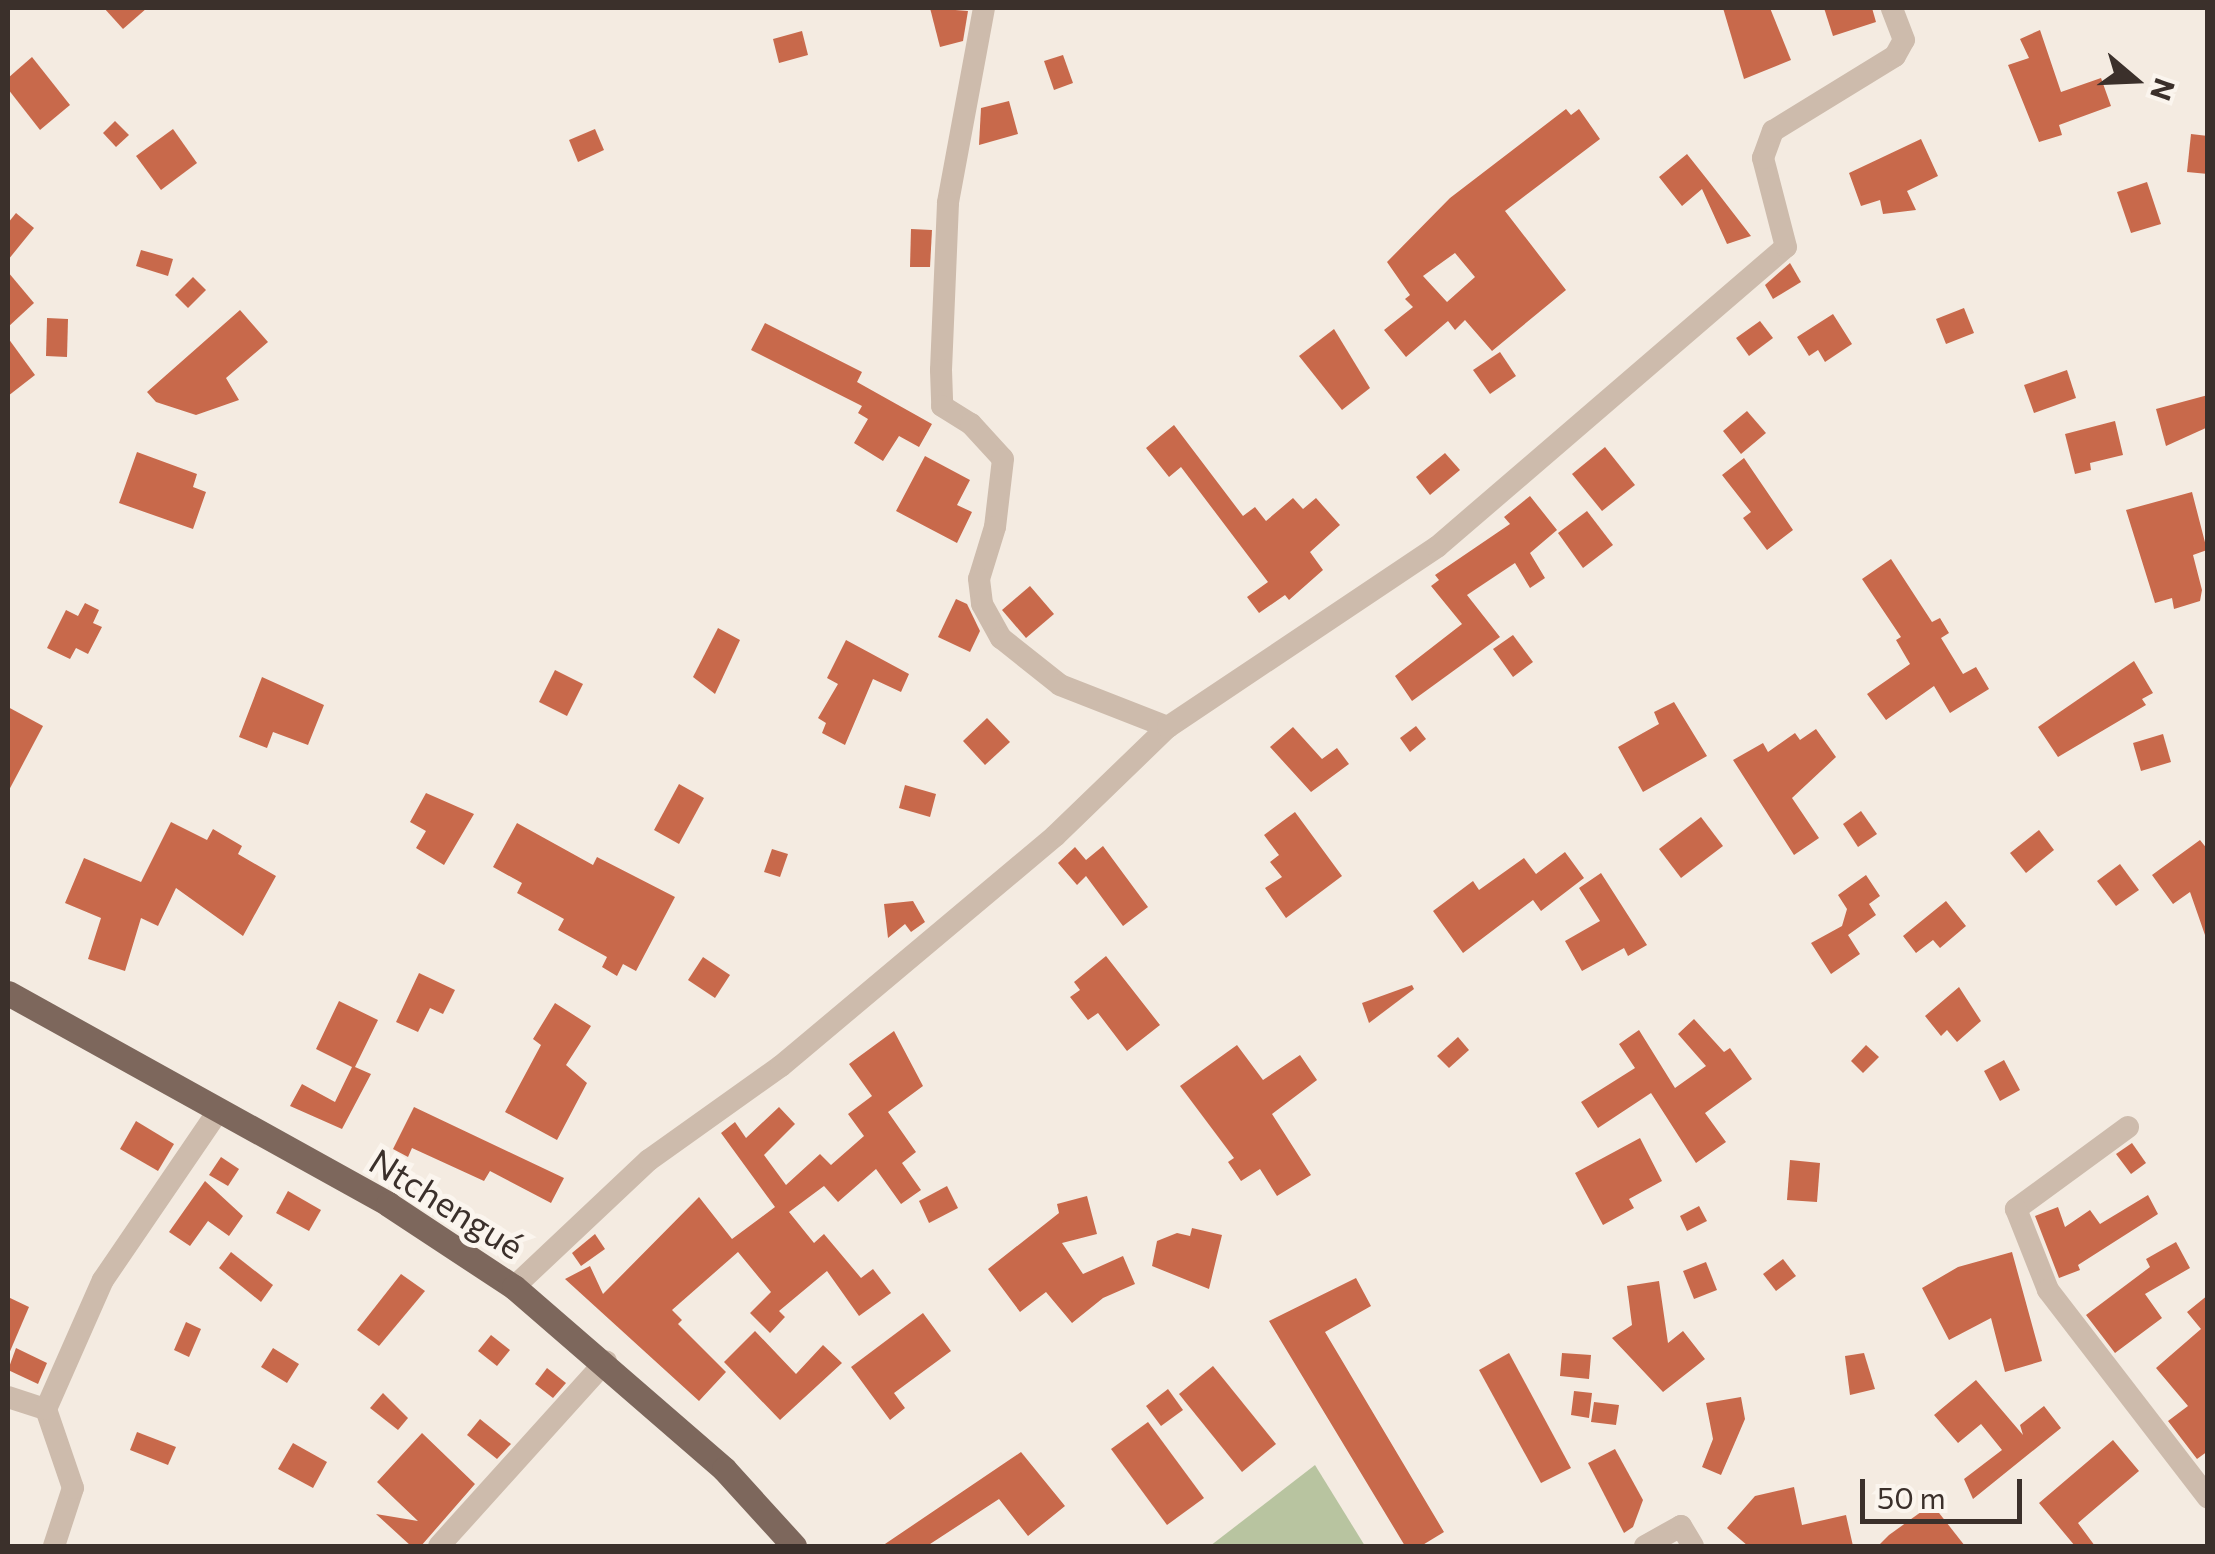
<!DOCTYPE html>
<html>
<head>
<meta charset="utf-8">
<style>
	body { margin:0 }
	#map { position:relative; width:2215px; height:1554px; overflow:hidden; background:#f4ebe1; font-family:Commissioner,sans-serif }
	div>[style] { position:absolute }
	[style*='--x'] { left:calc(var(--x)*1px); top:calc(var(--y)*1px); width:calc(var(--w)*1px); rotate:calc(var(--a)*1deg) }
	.green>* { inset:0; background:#b8c4a0 }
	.building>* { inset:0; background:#c8694b }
	.minor>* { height:22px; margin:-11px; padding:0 11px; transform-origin:11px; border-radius:11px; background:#cdbbac }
	.primary>* { height:25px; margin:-12.5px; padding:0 12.5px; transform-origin:12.5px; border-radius:12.5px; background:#7d675c }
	span { translate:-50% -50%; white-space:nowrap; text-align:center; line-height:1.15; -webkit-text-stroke:10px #fbf5ee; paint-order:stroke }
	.street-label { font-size:35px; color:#3b302b }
	.frame { position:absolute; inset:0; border:10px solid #3b302b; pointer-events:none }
	.north { position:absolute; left:2085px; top:30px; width:100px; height:100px; -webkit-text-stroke:8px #fbf5ee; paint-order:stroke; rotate:109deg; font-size:28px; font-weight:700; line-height:40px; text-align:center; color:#3b302b }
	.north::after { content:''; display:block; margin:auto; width:35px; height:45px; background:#3b302b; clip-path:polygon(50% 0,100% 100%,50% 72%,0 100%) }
	.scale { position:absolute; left:1860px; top:1479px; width:162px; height:45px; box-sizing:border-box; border:5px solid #3b302b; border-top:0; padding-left:12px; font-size:30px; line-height:35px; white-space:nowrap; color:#3b302b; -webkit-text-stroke:8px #fbf5ee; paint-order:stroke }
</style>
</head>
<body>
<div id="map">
	<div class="green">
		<div style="clip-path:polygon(1315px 1465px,1365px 1546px,1210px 1546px)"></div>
	</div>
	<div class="building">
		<div style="clip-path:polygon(104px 8px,147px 8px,123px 29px)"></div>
		<div style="clip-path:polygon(930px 8px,968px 11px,963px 41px,940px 47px)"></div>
		<div style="clip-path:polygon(1723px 8px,1770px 8px,1791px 60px,1744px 79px)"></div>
		<div style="clip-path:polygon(1824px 8px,1872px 8px,1876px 22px,1833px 36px)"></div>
		<div style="clip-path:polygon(2040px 30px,2061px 92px,2101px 78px,2111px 106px,2059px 125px,2062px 135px,2039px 142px,2008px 65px,2029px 58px,2020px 39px)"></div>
		<div style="clip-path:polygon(802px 31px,808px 55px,779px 63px,773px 39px)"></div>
		<div style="clip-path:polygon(1063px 55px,1073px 83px,1054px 90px,1044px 61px)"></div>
		<div style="clip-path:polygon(32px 57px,70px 105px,40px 130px,8px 89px,8px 78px)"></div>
		<div style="clip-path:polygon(1009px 101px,1018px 134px,979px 145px,981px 108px)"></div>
		<div style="clip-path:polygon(evenodd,1566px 109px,1571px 115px,1579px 109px,1600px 139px,1505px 211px,1566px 290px,1492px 351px,1465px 320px,1455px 330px,1448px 321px,1406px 357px,1384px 330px,1413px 307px,1405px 299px,1410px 295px,1387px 262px,1450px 198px,1566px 109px,1455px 253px,1475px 277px,1447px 302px,1423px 276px,1455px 253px)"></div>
		<div style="clip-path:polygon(115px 121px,129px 135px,116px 147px,103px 133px)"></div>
		<div style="clip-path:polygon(173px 129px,197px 163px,161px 190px,136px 156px)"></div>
		<div style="clip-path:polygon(595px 129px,604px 150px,578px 162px,569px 140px)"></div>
		<div style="clip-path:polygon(2191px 134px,2208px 136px,2208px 174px,2187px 172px)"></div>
		<div style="clip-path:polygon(1921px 139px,1938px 176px,1907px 191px,1916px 210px,1883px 214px,1880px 200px,1861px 206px,1849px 173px)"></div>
		<div style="clip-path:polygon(1687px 154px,1710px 183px,1751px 236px,1727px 244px,1702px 189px,1682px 206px,1659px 177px)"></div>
		<div style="clip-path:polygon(2147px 182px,2161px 224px,2131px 233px,2117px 192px)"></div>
		<div style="clip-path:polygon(16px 213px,34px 228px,8px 260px,8px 223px)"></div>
		<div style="clip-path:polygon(911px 229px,932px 230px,930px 267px,910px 267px)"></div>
		<div style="clip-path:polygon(141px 250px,173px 259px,168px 276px,136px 266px)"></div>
		<div style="clip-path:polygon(1790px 263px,1801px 282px,1773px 299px,1765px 285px)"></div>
		<div style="clip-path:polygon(8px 272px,34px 303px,8px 327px)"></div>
		<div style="clip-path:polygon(193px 277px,206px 290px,188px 308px,175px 295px)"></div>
		<div style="clip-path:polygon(1964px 308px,1974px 333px,1946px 344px,1936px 319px)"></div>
		<div style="clip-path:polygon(240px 310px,268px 342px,226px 378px,239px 400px,196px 415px,156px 402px,147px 392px)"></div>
		<div style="clip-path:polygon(1833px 314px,1852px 344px,1825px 362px,1818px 350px,1809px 356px,1797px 337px)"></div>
		<div style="clip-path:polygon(47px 318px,68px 319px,67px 357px,46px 356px)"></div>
		<div style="clip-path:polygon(1760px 321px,1773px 338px,1749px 356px,1736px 338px)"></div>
		<div style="clip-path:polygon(765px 323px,862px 372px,857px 382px,932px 424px,919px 447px,899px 436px,883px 461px,854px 443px,868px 419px,858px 413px,862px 406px,751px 350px)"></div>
		<div style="clip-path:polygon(1334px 329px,1370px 388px,1342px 410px,1299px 356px)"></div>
		<div style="clip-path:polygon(8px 338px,35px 375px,8px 396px)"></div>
		<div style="clip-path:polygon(1500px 352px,1516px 376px,1490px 394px,1473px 370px)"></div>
		<div style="clip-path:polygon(2067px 370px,2076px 398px,2034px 413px,2024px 385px)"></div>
		<div style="clip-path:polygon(2208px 395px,2208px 427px,2166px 446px,2156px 409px)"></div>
		<div style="clip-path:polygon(1747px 411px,1766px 433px,1741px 454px,1723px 431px)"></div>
		<div style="clip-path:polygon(2115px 421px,2123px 455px,2090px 463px,2091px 470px,2075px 474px,2065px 434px)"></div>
		<div style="clip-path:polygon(1174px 425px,1243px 516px,1255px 507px,1266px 521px,1293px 498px,1303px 509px,1316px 498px,1340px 525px,1310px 552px,1323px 570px,1289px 600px,1285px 595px,1259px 613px,1247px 597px,1268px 582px,1181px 467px,1169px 477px,1146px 448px)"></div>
		<div style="clip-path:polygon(1605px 447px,1635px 485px,1602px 511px,1572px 474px)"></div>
		<div style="clip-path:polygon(137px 452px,197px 474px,193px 487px,206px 492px,193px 529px,119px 503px)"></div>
		<div style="clip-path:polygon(1445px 453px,1460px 470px,1430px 495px,1416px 477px)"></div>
		<div style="clip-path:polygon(925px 456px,970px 480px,957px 505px,972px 512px,957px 543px,896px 511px)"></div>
		<div style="clip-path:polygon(1744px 458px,1793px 530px,1767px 550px,1743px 518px,1751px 512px,1722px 475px)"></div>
		<div style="clip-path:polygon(2192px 492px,2207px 550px,2193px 555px,2202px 590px,2200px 601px,2174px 609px,2172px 598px,2155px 603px,2126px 510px)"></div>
		<div style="clip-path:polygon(1530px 496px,1557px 530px,1530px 553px,1545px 578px,1530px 588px,1515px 563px,1467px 595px,1500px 637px,1412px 701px,1395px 676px,1462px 624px,1431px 586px,1439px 580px,1435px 575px,1510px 524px,1504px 517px)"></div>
		<div style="clip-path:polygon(1587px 511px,1613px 545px,1583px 568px,1558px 533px)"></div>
		<div style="clip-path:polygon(1891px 559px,1932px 622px,1940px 618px,1949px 633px,1941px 638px,1963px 674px,1976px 667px,1989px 689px,1950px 713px,1934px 686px,1886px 720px,1867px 694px,1910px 664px,1896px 640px,1901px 637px,1862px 579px)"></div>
		<div style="clip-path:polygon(1030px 586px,1054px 614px,1026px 638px,1002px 610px)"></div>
		<div style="clip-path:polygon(956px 599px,967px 604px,980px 631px,970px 652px,938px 637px)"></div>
		<div style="clip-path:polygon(85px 603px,99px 610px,93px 623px,102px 627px,88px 654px,76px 648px,70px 659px,47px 648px,66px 610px,78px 616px)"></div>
		<div style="clip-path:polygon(718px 628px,740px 640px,715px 694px,693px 677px)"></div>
		<div style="clip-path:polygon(1513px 635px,1533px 662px,1513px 677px,1493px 649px)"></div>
		<div style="clip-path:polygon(846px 640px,909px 674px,901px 692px,873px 679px,845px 745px,822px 733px,826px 723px,818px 718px,838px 684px,827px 678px)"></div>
		<div style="clip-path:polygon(2134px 661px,2153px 693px,2142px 699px,2146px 705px,2058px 757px,2038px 727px)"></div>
		<div style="clip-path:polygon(555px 670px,583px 684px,567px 716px,539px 702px)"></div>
		<div style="clip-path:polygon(262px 677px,324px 705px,308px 745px,273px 732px,267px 748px,239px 737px)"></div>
		<div style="clip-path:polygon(1674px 702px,1707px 756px,1643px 792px,1618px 747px,1659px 724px,1654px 712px)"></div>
		<div style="clip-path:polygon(8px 707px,43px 726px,8px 792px)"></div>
		<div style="clip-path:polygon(987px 718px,1010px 742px,985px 765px,963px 741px)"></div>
		<div style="clip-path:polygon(1416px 726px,1426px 739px,1410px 752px,1400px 738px)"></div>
		<div style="clip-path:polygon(1293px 727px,1322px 759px,1337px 748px,1349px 764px,1311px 792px,1270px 747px)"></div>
		<div style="clip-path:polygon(1816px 729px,1836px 757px,1792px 798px,1819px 838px,1794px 855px,1733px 760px,1763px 743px,1768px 752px,1795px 733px,1800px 740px)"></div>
		<div style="clip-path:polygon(2163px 734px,2171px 762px,2141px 771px,2133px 743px)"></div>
		<div style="clip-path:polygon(679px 784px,704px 798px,679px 844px,654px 830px)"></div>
		<div style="clip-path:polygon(905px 785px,936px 794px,930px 817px,899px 808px)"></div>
		<div style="clip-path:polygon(426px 793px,474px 814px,444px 865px,416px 848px,426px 831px,410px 822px)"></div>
		<div style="clip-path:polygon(1861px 811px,1877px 834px,1858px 847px,1843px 824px)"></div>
		<div style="clip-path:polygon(1295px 812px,1342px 876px,1286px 918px,1265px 888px,1282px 877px,1270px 862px,1279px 855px,1264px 835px)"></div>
		<div style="clip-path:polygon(1701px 817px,1723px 846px,1681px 878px,1659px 849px)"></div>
		<div style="clip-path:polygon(171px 822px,207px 840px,213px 829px,242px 846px,238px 854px,276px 876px,243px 936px,176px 888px,158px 926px,141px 918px,125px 971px,88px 959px,101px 918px,65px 903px,84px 858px,141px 882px)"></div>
		<div style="clip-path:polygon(517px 823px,593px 865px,597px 857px,675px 897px,636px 971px,623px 964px,617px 976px,602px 967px,607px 957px,558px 930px,564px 919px,517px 893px,522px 883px,493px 867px)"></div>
		<div style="clip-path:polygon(2039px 830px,2054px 850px,2026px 873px,2010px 853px)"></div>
		<div style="clip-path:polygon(2200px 840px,2208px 850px,2205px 935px,2190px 892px,2173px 904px,2152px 875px)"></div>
		<div style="clip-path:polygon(1103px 846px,1148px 907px,1123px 926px,1086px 876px,1077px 885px,1058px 863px,1075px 847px,1086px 860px)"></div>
		<div style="clip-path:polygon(772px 849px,788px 854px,780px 877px,764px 872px)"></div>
		<div style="clip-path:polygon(1565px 852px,1584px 878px,1541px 911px,1533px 900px,1463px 953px,1433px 911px,1473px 881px,1479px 890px,1524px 858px,1536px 874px)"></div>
		<div style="clip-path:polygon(2120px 864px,2139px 890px,2116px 906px,2097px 881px)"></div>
		<div style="clip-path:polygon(1601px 873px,1647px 945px,1628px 956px,1624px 948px,1582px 971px,1565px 941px,1600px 921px,1579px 888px)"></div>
		<div style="clip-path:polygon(1866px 875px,1880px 896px,1869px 904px,1876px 915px,1848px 935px,1860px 954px,1831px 974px,1811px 943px,1842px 926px,1847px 909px,1838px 895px)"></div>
		<div style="clip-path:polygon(913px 901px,925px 922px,911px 932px,905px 924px,888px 938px,884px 904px)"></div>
		<div style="clip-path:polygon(1946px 901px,1966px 926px,1940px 948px,1933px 940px,1916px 953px,1903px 936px)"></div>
		<div style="clip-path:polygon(1106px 956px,1160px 1025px,1127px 1051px,1098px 1013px,1088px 1020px,1070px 997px,1080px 990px,1074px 982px)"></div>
		<div style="clip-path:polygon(703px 957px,730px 975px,715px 998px,688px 980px)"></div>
		<div style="clip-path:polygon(419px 973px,455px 990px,443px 1014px,430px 1008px,418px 1032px,396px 1022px)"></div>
		<div style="clip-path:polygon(1412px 985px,1414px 989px,1369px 1023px,1362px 1003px)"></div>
		<div style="clip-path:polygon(1959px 987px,1981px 1021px,1957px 1042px,1947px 1030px,1941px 1036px,1925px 1016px)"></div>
		<div style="clip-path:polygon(339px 1001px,378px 1020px,355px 1067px,371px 1074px,342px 1129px,290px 1106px,302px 1084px,335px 1102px,352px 1067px,316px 1049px)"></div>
		<div style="clip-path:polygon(555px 1003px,591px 1026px,566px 1065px,587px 1083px,557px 1140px,505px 1112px,541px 1045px,533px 1039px)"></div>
		<div style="clip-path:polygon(1694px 1019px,1724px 1052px,1730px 1048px,1752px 1079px,1705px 1113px,1726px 1142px,1696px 1163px,1651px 1093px,1598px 1128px,1581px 1102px,1635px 1068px,1619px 1044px,1639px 1030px,1675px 1088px,1706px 1066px,1678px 1034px)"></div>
		<div style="clip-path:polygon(894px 1031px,923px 1086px,888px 1112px,916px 1152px,902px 1163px,921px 1190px,901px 1204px,876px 1169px,838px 1202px,824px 1186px,789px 1212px,814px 1243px,824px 1234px,861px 1278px,873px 1269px,891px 1293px,859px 1316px,827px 1271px,779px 1311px,785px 1317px,770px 1333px,750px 1313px,771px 1292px,738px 1252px,672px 1310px,682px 1320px,678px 1324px,726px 1372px,699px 1401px,565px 1279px,590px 1266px,603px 1294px,699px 1197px,732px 1239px,775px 1207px,721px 1133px,735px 1122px,746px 1138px,779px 1107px,795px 1124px,764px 1155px,786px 1185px,820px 1154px,831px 1165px,864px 1136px,848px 1114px,872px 1096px,849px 1064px)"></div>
		<div style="clip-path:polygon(1458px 1037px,1469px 1050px,1449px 1068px,1437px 1056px)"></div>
		<div style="clip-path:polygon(1237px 1045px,1263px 1080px,1300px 1055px,1317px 1080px,1272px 1114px,1311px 1175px,1277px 1196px,1260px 1169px,1241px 1181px,1228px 1162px,1234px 1158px,1180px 1086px)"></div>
		<div style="clip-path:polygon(1866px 1045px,1879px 1057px,1863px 1073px,1851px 1061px)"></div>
		<div style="clip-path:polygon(2004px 1060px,2020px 1090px,2000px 1101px,1984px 1071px)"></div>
		<div style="clip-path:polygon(414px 1107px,564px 1178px,551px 1203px,490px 1171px,484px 1181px,412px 1148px,408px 1157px,393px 1149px)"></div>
		<div style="clip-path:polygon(136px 1121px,174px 1144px,158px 1171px,120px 1149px)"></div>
		<div style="clip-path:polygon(1640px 1138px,1662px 1181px,1629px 1199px,1634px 1208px,1603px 1225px,1575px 1173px)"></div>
		<div style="clip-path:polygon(2132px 1143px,2146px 1163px,2131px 1174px,2116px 1154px)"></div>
		<div style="clip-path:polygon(221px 1157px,239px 1169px,228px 1186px,209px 1175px)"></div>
		<div style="clip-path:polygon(1790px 1160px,1820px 1163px,1817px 1202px,1787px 1200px)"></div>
		<div style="clip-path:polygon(205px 1181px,243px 1216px,229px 1236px,208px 1221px,190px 1246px,169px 1232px)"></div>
		<div style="clip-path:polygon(947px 1186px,958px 1208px,929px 1223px,919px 1201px)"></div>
		<div style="clip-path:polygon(288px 1191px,321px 1210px,309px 1231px,276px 1213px)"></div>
		<div style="clip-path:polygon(2148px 1195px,2158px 1214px,2078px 1265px,2080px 1270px,2059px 1278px,2035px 1216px,2058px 1207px,2065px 1227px,2090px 1210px,2100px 1224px)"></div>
		<div style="clip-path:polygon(1087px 1196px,1097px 1234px,1062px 1243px,1083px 1274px,1123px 1256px,1135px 1284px,1103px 1298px,1072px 1323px,1046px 1292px,1020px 1312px,988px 1269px,1059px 1213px,1057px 1204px)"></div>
		<div style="clip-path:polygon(1699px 1206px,1707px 1221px,1687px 1231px,1680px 1216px)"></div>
		<div style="clip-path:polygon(1192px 1228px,1222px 1235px,1209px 1289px,1152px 1266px,1157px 1241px,1177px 1233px,1190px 1236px)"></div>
		<div style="clip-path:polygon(595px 1234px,605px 1249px,581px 1266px,572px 1253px)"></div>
		<div style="clip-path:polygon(2176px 1242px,2190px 1268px,2145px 1294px,2162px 1318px,2115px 1353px,2086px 1315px,2150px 1267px,2146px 1259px)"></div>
		<div style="clip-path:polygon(231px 1252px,273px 1285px,261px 1302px,219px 1268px)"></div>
		<div style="clip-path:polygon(2012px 1252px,2042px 1361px,2005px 1372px,1991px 1318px,1949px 1340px,1922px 1288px,1958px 1267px)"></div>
		<div style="clip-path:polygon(1783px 1259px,1796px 1276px,1776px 1291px,1763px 1274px)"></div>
		<div style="clip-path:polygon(1706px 1262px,1717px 1290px,1694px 1299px,1683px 1271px)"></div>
		<div style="clip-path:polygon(401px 1274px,425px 1291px,379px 1346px,357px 1330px)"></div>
		<div style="clip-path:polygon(1356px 1278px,1371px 1306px,1325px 1332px,1444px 1532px,1421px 1546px,1405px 1546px,1269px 1321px)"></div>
		<div style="clip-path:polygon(1659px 1281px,1668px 1343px,1683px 1331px,1705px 1359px,1663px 1392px,1612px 1338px,1632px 1325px,1627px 1286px)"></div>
		<div style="clip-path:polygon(2208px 1295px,2208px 1451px,2197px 1459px,2168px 1421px,2188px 1406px,2156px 1368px,2201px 1329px,2187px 1312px)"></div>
		<div style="clip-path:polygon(8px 1297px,29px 1307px,8px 1356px)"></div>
		<div style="clip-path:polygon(923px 1313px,951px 1351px,894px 1393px,905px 1408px,890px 1420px,851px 1367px)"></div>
		<div style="clip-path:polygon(186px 1322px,201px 1329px,189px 1357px,174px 1350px)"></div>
		<div style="clip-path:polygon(755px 1331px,796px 1374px,823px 1345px,842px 1363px,780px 1420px,724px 1362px)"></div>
		<div style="clip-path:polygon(491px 1335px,510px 1350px,497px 1366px,478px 1351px)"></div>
		<div style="clip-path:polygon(16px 1348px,47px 1363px,38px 1384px,8px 1370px)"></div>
		<div style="clip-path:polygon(273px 1348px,299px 1364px,287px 1383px,261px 1367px)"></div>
		<div style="clip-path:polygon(1509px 1353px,1571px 1468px,1541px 1483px,1479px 1370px)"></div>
		<div style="clip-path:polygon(1562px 1353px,1591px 1355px,1589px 1379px,1560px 1376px)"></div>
		<div style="clip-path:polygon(1864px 1353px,1875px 1389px,1850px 1395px,1845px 1356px)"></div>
		<div style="clip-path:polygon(1213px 1366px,1276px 1444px,1242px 1472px,1179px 1394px)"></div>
		<div style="clip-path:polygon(547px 1368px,566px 1383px,553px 1398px,535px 1384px)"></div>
		<div style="clip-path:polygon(1976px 1380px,2023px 1435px,2020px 1425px,2044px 1406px,2061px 1428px,1973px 1499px,1964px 1479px,2002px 1450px,1981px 1424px,1958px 1443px,1934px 1415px)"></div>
		<div style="clip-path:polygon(1168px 1389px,1183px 1410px,1161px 1426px,1146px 1406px)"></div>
		<div style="clip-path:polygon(1574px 1391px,1592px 1393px,1589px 1418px,1571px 1415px)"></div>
		<div style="clip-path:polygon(383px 1393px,408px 1418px,398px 1430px,370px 1408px)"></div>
		<div style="clip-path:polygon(1741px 1397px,1745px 1419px,1721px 1475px,1702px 1467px,1713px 1439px,1706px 1403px)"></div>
		<div style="clip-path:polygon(1594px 1402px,1619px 1405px,1616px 1425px,1591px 1422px)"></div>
		<div style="clip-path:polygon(480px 1419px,511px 1444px,497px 1459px,467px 1435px)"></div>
		<div style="clip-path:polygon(1148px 1422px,1204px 1498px,1167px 1525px,1111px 1449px)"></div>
		<div style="clip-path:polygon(137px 1432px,176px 1447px,168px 1465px,130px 1450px)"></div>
		<div style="clip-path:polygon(422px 1433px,475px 1484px,421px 1546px,411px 1546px,376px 1514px,418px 1521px,377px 1482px)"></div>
		<div style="clip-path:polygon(2113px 1440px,2139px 1471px,2078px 1523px,2095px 1546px,2075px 1546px,2039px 1503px)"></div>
		<div style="clip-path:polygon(293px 1443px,327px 1462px,313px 1488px,278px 1469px)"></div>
		<div style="clip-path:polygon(1615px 1449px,1643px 1500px,1633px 1527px,1624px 1533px,1588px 1463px)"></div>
		<div style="clip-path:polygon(1021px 1452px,1065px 1506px,1028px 1536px,999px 1499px,927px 1546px,882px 1546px)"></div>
		<div style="clip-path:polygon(1794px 1487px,1802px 1525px,1846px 1515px,1853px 1546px,1748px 1546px,1727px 1528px,1755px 1496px)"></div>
		<div style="clip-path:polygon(1932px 1504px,1965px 1546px,1878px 1546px,1889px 1535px)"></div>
	</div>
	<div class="minor">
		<div style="--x:984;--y:8;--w:198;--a:100.5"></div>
		<div style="--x:948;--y:203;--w:167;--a:92.4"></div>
		<div style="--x:941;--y:370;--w:36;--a:88"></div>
		<div style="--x:942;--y:406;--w:34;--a:32"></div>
		<div style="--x:971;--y:424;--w:47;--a:47.6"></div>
		<div style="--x:1003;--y:459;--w:68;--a:96.7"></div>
		<div style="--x:995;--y:527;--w:54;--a:107.1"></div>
		<div style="--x:979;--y:579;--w:25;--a:83"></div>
		<div style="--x:982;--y:604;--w:39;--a:61"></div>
		<div style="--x:1001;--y:638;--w:75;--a:38.5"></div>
		<div style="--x:1060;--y:685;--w:116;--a:21.3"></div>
		<div style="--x:2128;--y:1127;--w:139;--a:143.8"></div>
		<div style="--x:2016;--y:1209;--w:87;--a:68.4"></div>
		<div style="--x:2048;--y:1290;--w:262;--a:52.4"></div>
		<div style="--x:514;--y:1287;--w:185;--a:-43.3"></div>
		<div style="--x:649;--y:1160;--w:162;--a:-35.5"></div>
		<div style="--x:781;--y:1066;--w:358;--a:-40"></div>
		<div style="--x:1055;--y:836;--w:157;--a:-44"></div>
		<div style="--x:1168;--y:727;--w:324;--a:-33.8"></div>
		<div style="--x:1437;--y:547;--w:460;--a:-40.7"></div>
		<div style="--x:1786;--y:247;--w:92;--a:-104.5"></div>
		<div style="--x:1763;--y:158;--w:29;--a:-70"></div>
		<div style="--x:1773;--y:131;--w:143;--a:-31.6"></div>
		<div style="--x:1895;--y:56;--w:18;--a:-61"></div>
		<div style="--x:1904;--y:40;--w:34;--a:-111"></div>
		<div style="--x:8;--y:1397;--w:40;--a:18"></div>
		<div style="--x:54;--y:1546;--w:61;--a:-71.9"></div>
		<div style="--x:73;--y:1488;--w:83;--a:-108.9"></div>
		<div style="--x:46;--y:1409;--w:141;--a:-66.2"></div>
		<div style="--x:103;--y:1280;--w:206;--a:-55.7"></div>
		<div style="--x:439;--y:1546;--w:249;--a:-47.9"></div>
		<div style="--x:1645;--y:1546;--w:41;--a:-29.1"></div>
		<div style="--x:1681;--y:1526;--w:23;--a:59"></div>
	</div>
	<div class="primary">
		<div style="--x:8;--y:993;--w:435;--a:29"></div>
		<div style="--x:388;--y:1204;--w:151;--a:33.4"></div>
		<div style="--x:514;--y:1287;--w:278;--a:40.9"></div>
		<div style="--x:724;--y:1469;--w:104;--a:47.7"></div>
	</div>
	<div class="street-label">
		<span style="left:447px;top:1203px;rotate:32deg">Ntchengué</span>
	</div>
	<div class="frame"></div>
	<div class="north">N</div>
	<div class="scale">50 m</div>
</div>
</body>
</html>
